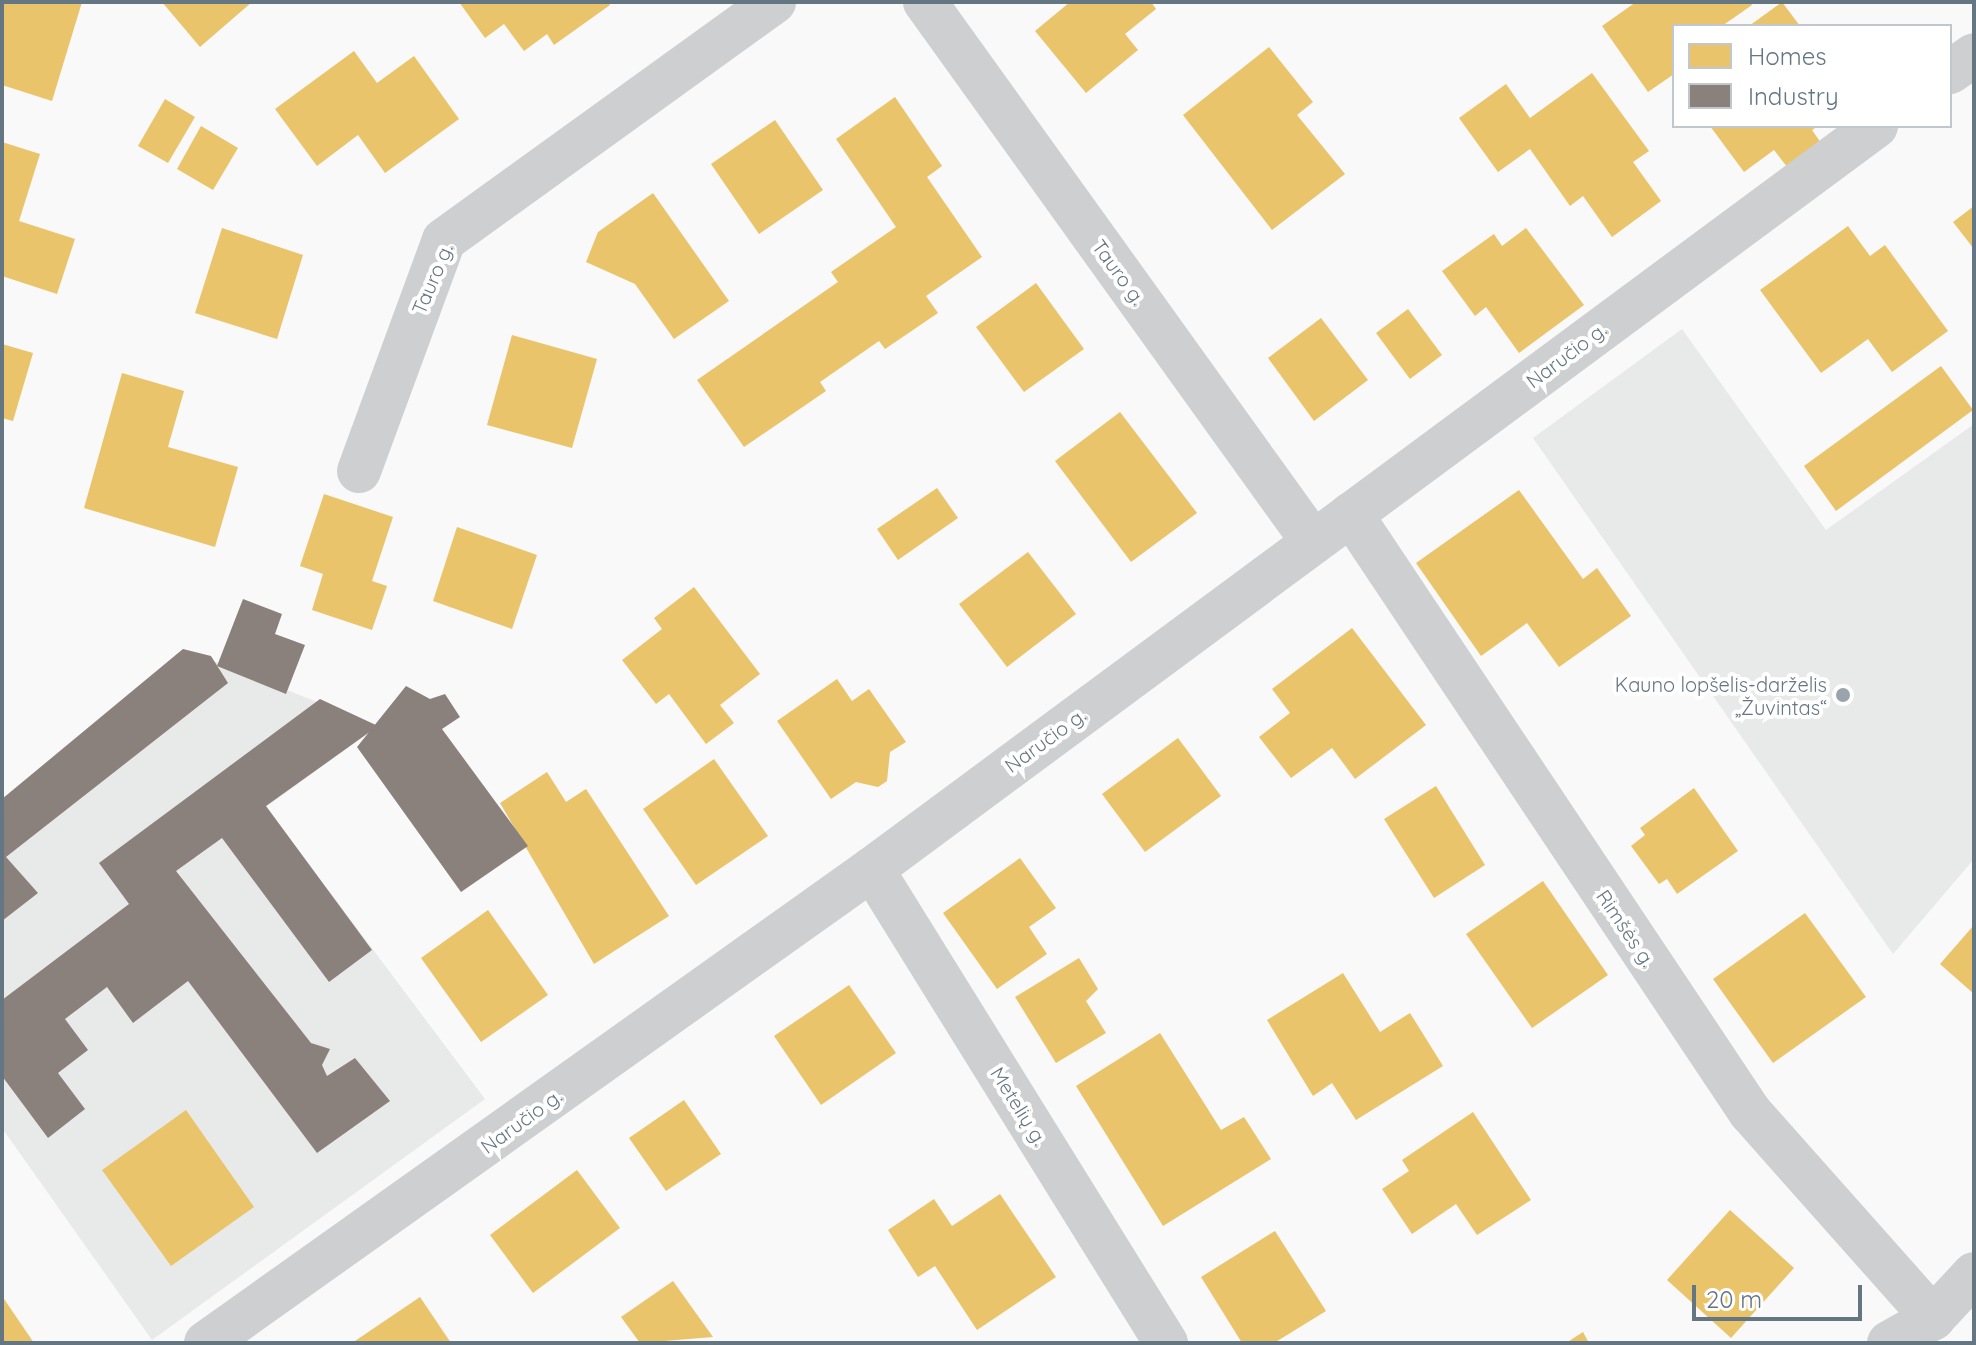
<!DOCTYPE html>
<html>
<head>
<meta charset="utf-8">
<style>
	body { margin:0 }
	#map { position:relative; width:1976px; height:1345px; overflow:hidden; background:#f9f9f9; font-family:Quicksand,sans-serif }
	div>[style] { position:absolute }
	[style*='--x'] { left:calc(var(--x)*1px); top:calc(var(--y)*1px); width:calc(var(--w)*1px); rotate:calc(var(--a)*1deg) }
	.built>* { inset:0; background:#e8e9e9 }
	.homes>* { inset:0; background:#e9c46a }
	.industry>* { inset:0; background:#8a817c }
	.minor>* { height:44px; margin:-22px; padding:0 22px; transform-origin:22px; border-radius:22px; background:#cecfd0 }
	.dots>* { width:22px; height:22px; translate:-50% -50%; box-sizing:border-box; border:4px solid #fff; border-radius:50% }
	span { translate:-50% -50%; white-space:nowrap; text-align:center; line-height:1.15; -webkit-text-stroke:8px #fff; paint-order:stroke }
	.street-label { font-size:20px; color:#657683 }
	.poi-label { font-size:20px; color:#657683 }
	.right { translate:-100% -50%; text-align:right }
	.frame { position:absolute; inset:0; border:4px solid #657683; pointer-events:none }
	.legend { position:absolute; left:1672px; top:24px; width:280px; height:104px; box-sizing:border-box; background:#fff; border:2px solid #c1c8cd; margin:0; padding:10px 14px; list-style:none; font-size:24px; color:#657683 }
	.legend li { display:flex; align-items:center; gap:16px; height:40px }
	.legend b { width:40px; border:2px solid #c1c8cd }
	.scale { position:absolute; left:1692px; top:1285px; width:170px; height:36px; box-sizing:border-box; border:4px solid #657683; border-top:0; padding-left:10px; font-size:24px; line-height:28px; white-space:nowrap; color:#657683; -webkit-text-stroke:6px #fff; paint-order:stroke }
</style>
</head>
<body>
<div id="map">
	<div class="built">
		<div style="clip-path:polygon(1682px 329px,1826px 530px,1974px 424px,1974px 859px,1893px 954px,1533px 438px)"></div>
		<div style="clip-path:polygon(183px 649px,378px 726px,266px 807px,485px 1099px,152px 1340px,2px 1128px,2px 799px)"></div>
	</div>
	<div class="homes">
		<div style="clip-path:polygon(2px 2px,82px 2px,52px 101px,2px 85px)"></div>
		<div style="clip-path:polygon(162px 2px,252px 2px,200px 47px)"></div>
		<div style="clip-path:polygon(459px 2px,608px 2px,610px 5px,554px 45px,547px 34px,524px 51px,504px 24px,485px 38px)"></div>
		<div style="clip-path:polygon(1070px 2px,1151px 2px,1156px 9px,1125px 34px,1138px 50px,1086px 93px,1035px 31px)"></div>
		<div style="clip-path:polygon(1636px 2px,1750px 2px,1752px 5px,1722px 26px,1674px 26px,1674px 74px,1648px 92px,1602px 26px)"></div>
		<div style="clip-path:polygon(1782px 2px,1800px 26px,1749px 26px)"></div>
		<div style="clip-path:polygon(1269px 47px,1313px 102px,1297px 115px,1345px 174px,1272px 230px,1183px 115px)"></div>
		<div style="clip-path:polygon(354px 51px,377px 83px,414px 56px,459px 119px,385px 173px,358px 135px,317px 166px,275px 109px)"></div>
		<div style="clip-path:polygon(1592px 73px,1649px 151px,1633px 162px,1661px 201px,1612px 237px,1583px 196px,1570px 206px,1530px 149px,1498px 172px,1459px 118px,1506px 84px,1530px 118px)"></div>
		<div style="clip-path:polygon(895px 97px,942px 166px,927px 177px,982px 257px,926px 296px,938px 313px,885px 349px,879px 341px,820px 382px,826px 391px,744px 447px,697px 380px,838px 282px,831px 272px,896px 227px,836px 139px)"></div>
		<div style="clip-path:polygon(165px 99px,195px 117px,168px 163px,138px 146px)"></div>
		<div style="clip-path:polygon(775px 120px,823px 190px,759px 234px,711px 164px)"></div>
		<div style="clip-path:polygon(201px 126px,238px 148px,213px 190px,177px 169px)"></div>
		<div style="clip-path:polygon(1710px 126px,1818px 126px,1812px 130px,1821px 143px,1788px 168px,1774px 150px,1744px 172px)"></div>
		<div style="clip-path:polygon(2px 142px,40px 154px,19px 221px,75px 239px,57px 294px,2px 276px)"></div>
		<div style="clip-path:polygon(653px 193px,729px 301px,674px 339px,635px 284px,586px 262px,598px 232px)"></div>
		<div style="clip-path:polygon(1974px 206px,1974px 249px,1953px 222px)"></div>
		<div style="clip-path:polygon(1848px 226px,1870px 256px,1885px 245px,1948px 331px,1892px 372px,1868px 339px,1821px 373px,1760px 290px)"></div>
		<div style="clip-path:polygon(222px 228px,303px 255px,277px 339px,195px 313px)"></div>
		<div style="clip-path:polygon(1526px 228px,1584px 305px,1519px 353px,1486px 307px,1475px 316px,1442px 271px,1494px 234px,1502px 246px)"></div>
		<div style="clip-path:polygon(1036px 283px,1084px 349px,1024px 392px,976px 327px)"></div>
		<div style="clip-path:polygon(1408px 309px,1442px 355px,1410px 379px,1376px 333px)"></div>
		<div style="clip-path:polygon(1321px 318px,1368px 380px,1314px 421px,1268px 358px)"></div>
		<div style="clip-path:polygon(512px 335px,597px 359px,572px 448px,487px 425px)"></div>
		<div style="clip-path:polygon(2px 344px,33px 353px,13px 421px,2px 418px)"></div>
		<div style="clip-path:polygon(1941px 366px,1973px 410px,1836px 511px,1804px 466px)"></div>
		<div style="clip-path:polygon(122px 373px,184px 391px,168px 447px,238px 467px,215px 547px,84px 508px)"></div>
		<div style="clip-path:polygon(1120px 412px,1197px 513px,1131px 562px,1055px 461px)"></div>
		<div style="clip-path:polygon(937px 488px,958px 518px,898px 560px,877px 529px)"></div>
		<div style="clip-path:polygon(1519px 490px,1583px 579px,1597px 568px,1631px 616px,1559px 667px,1527px 623px,1481px 656px,1416px 563px)"></div>
		<div style="clip-path:polygon(324px 494px,393px 517px,372px 581px,387px 586px,372px 630px,312px 610px,323px 574px,300px 566px)"></div>
		<div style="clip-path:polygon(457px 527px,537px 555px,512px 629px,433px 601px)"></div>
		<div style="clip-path:polygon(1028px 552px,1076px 614px,1007px 667px,959px 604px)"></div>
		<div style="clip-path:polygon(694px 587px,760px 674px,720px 705px,734px 723px,706px 744px,669px 694px,656px 704px,622px 660px,662px 629px,654px 618px)"></div>
		<div style="clip-path:polygon(1352px 628px,1426px 725px,1355px 779px,1332px 748px,1291px 778px,1259px 737px,1290px 713px,1272px 689px)"></div>
		<div style="clip-path:polygon(837px 679px,852px 701px,869px 689px,906px 742px,890px 752px,887px 781px,878px 787px,856px 782px,831px 799px,777px 721px)"></div>
		<div style="clip-path:polygon(1178px 738px,1221px 796px,1145px 852px,1102px 794px)"></div>
		<div style="clip-path:polygon(714px 759px,768px 836px,696px 885px,643px 809px)"></div>
		<div style="clip-path:polygon(547px 772px,566px 802px,586px 789px,669px 916px,594px 964px,500px 803px)"></div>
		<div style="clip-path:polygon(1436px 786px,1485px 865px,1434px 898px,1384px 819px)"></div>
		<div style="clip-path:polygon(1694px 788px,1738px 851px,1677px 894px,1667px 879px,1659px 884px,1631px 846px,1645px 835px,1640px 828px)"></div>
		<div style="clip-path:polygon(1020px 858px,1056px 908px,1029px 927px,1047px 954px,997px 989px,943px 913px)"></div>
		<div style="clip-path:polygon(1543px 881px,1608px 975px,1532px 1028px,1466px 934px)"></div>
		<div style="clip-path:polygon(488px 910px,548px 995px,481px 1042px,421px 958px)"></div>
		<div style="clip-path:polygon(1805px 913px,1866px 997px,1773px 1063px,1713px 979px)"></div>
		<div style="clip-path:polygon(1974px 925px,1974px 994px,1940px 964px)"></div>
		<div style="clip-path:polygon(1079px 958px,1098px 989px,1086px 1001px,1106px 1033px,1056px 1063px,1015px 997px)"></div>
		<div style="clip-path:polygon(1343px 973px,1380px 1032px,1410px 1013px,1443px 1066px,1356px 1120px,1332px 1083px,1313px 1096px,1267px 1020px)"></div>
		<div style="clip-path:polygon(849px 985px,896px 1053px,821px 1105px,774px 1036px)"></div>
		<div style="clip-path:polygon(1160px 1033px,1221px 1130px,1244px 1117px,1271px 1159px,1163px 1226px,1076px 1086px)"></div>
		<div style="clip-path:polygon(684px 1100px,721px 1154px,666px 1191px,629px 1138px)"></div>
		<div style="clip-path:polygon(186px 1110px,254px 1207px,171px 1266px,102px 1170px)"></div>
		<div style="clip-path:polygon(1473px 1112px,1531px 1200px,1477px 1235px,1456px 1204px,1412px 1234px,1382px 1189px,1409px 1171px,1402px 1160px)"></div>
		<div style="clip-path:polygon(577px 1170px,620px 1228px,533px 1293px,490px 1235px)"></div>
		<div style="clip-path:polygon(1000px 1194px,1056px 1277px,977px 1330px,935px 1266px,918px 1277px,888px 1230px,934px 1199px,952px 1226px)"></div>
		<div style="clip-path:polygon(1730px 1210px,1794px 1268px,1731px 1338px,1667px 1280px)"></div>
		<div style="clip-path:polygon(1275px 1231px,1326px 1311px,1274px 1343px,1242px 1343px,1201px 1277px)"></div>
		<div style="clip-path:polygon(673px 1281px,713px 1337px,640px 1343px,621px 1317px)"></div>
		<div style="clip-path:polygon(2px 1296px,34px 1343px,2px 1343px)"></div>
		<div style="clip-path:polygon(420px 1297px,451px 1343px,352px 1343px)"></div>
		<div style="clip-path:polygon(1583px 1332px,1589px 1343px,1566px 1343px)"></div>
	</div>
	<div class="industry">
		<div style="clip-path:polygon(243px 599px,282px 614px,275px 634px,305px 645px,286px 694px,217px 666px)"></div>
		<div style="clip-path:polygon(183px 649px,211px 656px,228px 683px,6px 857px,38px 893px,2px 921px,2px 799px)"></div>
		<div style="clip-path:polygon(406px 686px,430px 699px,445px 694px,460px 717px,442px 729px,528px 846px,461px 892px,357px 747px)"></div>
		<div style="clip-path:polygon(320px 699px,378px 726px,266px 806px,372px 950px,329px 982px,222px 838px,176px 871px,311px 1043px,330px 1049px,322px 1065px,327px 1076px,355px 1058px,390px 1101px,317px 1153px,188px 981px,133px 1023px,107px 987px,65px 1019px,88px 1050px,58px 1073px,85px 1109px,48px 1138px,2px 1076px,2px 1000px,129px 904px,99px 863px)"></div>
	</div>
	<div class="minor">
		<div style="--x:925;--y:2;--w:665;--a:54.3"></div>
		<div style="--x:1950;--y:72;--w:29;--a:-35"></div>
		<div style="--x:359;--y:471;--w:246;--a:-69.8"></div>
		<div style="--x:444;--y:240;--w:407;--a:-35.8"></div>
		<div style="--x:1351;--y:514;--w:719;--a:56.29"></div>
		<div style="--x:1750;--y:1112;--w:276;--a:48.4"></div>
		<div style="--x:872;--y:869;--w:558;--a:58.19"></div>
		<div style="--x:206;--y:1343;--w:817;--a:-35.44"></div>
		<div style="--x:872;--y:869;--w:1249;--a:-36.5"></div>
		<div style="--x:1889;--y:1343;--w:51;--a:-29.6"></div>
		<div style="--x:1933;--y:1318;--w:60;--a:-47"></div>
	</div>
	<div class="dots">
		<div style="left:1843px;top:695px;background:#99a4ac"></div>
	</div>
	<div class="street-label">
		<span style="left:1119px;top:272px;rotate:54deg">Tauro g.</span>
		<span style="left:432px;top:279px;rotate:-67deg">Tauro g.</span>
		<span style="left:1566px;top:355px;rotate:-37deg">Naručio g.</span>
		<span style="left:1045px;top:740px;rotate:-36deg">Naručio g.</span>
		<span style="left:1626px;top:928px;rotate:56deg">Rimšės g.</span>
		<span style="left:1019px;top:1106px;rotate:58deg">Metelių g.</span>
		<span style="left:521px;top:1121px;rotate:-36deg">Naručio g.</span>
	</div>
	<div class="poi-label">
		<span class="right" style="left:1827px;top:696px">Kauno lopšelis-darželis<br>„Žuvintas“</span>
	</div>
	<div class="frame"></div>
	<ul class="legend">
	<li><b style="height:22px;background:#e9c46a"></b>Homes</li>
	<li><b style="height:22px;background:#8a817c"></b>Industry</li>
	</ul>
	<div class="scale">20 m</div>
</div>
</body>
</html>
